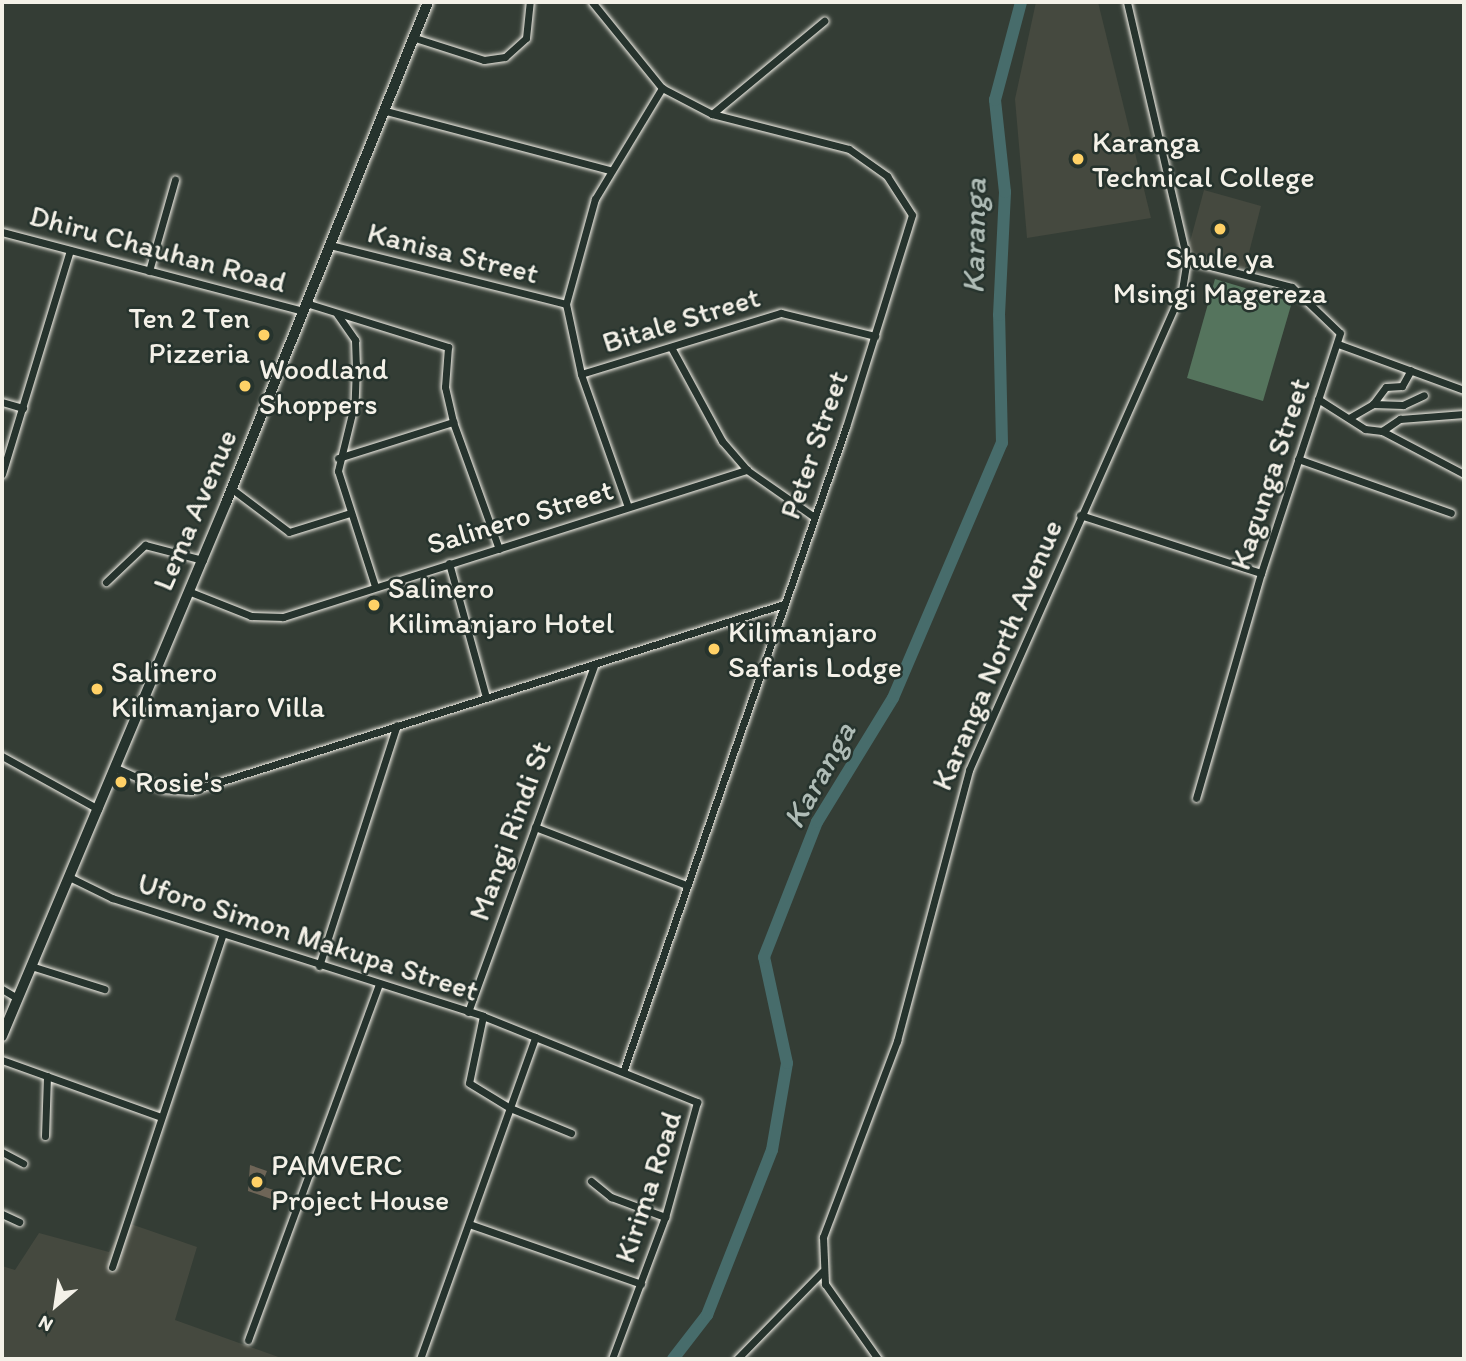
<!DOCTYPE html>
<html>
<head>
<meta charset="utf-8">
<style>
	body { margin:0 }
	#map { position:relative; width:1466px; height:1361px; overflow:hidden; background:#343d35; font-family:Itim,sans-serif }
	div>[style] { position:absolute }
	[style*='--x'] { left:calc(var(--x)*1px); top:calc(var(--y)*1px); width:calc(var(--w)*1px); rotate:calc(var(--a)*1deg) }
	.built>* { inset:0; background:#45493f }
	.green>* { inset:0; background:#55745d }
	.river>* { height:12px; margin:-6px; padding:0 6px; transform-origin:6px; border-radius:6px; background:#476c6b }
	.building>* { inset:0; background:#6e6557 }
	.roads { filter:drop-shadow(0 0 2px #f4f1e8) drop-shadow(0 0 2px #f4f1e8) }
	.minor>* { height:7px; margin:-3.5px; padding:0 3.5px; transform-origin:3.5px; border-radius:3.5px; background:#26332d }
	.secondary>* { height:10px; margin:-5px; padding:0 5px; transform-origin:5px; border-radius:5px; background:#26332d }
	.dots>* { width:19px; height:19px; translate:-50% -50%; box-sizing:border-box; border:4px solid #26332d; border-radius:50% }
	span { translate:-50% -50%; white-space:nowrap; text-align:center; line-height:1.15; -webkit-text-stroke:5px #26332d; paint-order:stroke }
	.poi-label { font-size:30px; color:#f4f1e8 }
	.left { translate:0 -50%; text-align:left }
	.right { translate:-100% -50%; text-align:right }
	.street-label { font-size:30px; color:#f4f1e8 }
	.water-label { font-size:32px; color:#afbcb6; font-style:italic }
	.frame { position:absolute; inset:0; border:4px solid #f4f1e8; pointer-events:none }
	.north { position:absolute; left:21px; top:1270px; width:70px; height:70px; -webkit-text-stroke:5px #26332d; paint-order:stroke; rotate:209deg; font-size:19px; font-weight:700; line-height:28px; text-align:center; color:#f4f1e8 }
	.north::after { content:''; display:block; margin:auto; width:24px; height:32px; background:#f4f1e8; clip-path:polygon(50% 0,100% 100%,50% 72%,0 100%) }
</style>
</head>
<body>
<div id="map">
	<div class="built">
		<div style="clip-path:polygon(1036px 2px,1098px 2px,1151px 218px,1027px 238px,1015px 99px)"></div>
		<div style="clip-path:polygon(1204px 190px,1261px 206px,1245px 268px,1187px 253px)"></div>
		<div style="clip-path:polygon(125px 1222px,197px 1247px,175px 1320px,284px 1359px,2px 1359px,2px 1266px,15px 1270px,39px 1233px,109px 1252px)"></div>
	</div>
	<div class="green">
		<div style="clip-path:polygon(1215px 279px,1292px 302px,1263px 401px,1187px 378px)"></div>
	</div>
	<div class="river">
		<div style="--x:673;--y:1359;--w:56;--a:-52.3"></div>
		<div style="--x:707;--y:1315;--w:177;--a:-68.5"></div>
		<div style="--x:772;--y:1150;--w:88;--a:-80.2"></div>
		<div style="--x:787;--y:1063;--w:108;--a:-102.2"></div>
		<div style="--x:764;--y:957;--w:145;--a:-68.6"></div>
		<div style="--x:817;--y:822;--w:145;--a:-58.5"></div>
		<div style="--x:893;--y:698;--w:277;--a:-66.9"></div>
		<div style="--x:1002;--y:443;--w:128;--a:-91.3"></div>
		<div style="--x:999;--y:315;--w:123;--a:-87.2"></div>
		<div style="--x:1005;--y:192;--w:93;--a:-96.2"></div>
		<div style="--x:995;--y:100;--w:101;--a:-75.1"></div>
	</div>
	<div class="building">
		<div style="clip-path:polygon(250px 1165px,267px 1171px,261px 1186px,277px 1191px,274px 1200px,248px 1191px)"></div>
	</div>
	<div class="roads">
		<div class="minor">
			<div style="--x:592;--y:2;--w:111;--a:50.9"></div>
			<div style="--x:662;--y:88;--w:56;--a:27.5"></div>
			<div style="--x:712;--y:114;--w:141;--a:14.3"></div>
			<div style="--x:849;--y:149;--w:47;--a:35.4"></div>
			<div style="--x:887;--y:176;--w:46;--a:57.3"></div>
			<div style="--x:912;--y:215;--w:222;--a:107.3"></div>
			<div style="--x:846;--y:427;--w:682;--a:109.07"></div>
			<div style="--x:415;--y:38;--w:72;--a:17.7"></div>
			<div style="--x:484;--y:60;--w:21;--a:-8"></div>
			<div style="--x:505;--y:57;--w:28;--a:-42"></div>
			<div style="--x:526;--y:38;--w:36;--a:-84"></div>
			<div style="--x:386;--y:111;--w:231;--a:14.8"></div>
			<div style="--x:712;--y:114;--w:146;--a:-39.7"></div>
			<div style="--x:2;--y:232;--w:311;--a:14.7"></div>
			<div style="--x:330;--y:245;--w:243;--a:14"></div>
			<div style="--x:1187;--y:260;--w:108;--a:14.4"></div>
			<div style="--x:1292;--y:287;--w:66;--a:43.8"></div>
			<div style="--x:1340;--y:333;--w:253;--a:108.2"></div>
			<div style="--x:1261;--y:573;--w:234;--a:106.1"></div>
			<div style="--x:149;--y:271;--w:95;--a:-74.1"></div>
			<div style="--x:306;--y:303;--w:149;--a:17.2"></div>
			<div style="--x:448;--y:347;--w:40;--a:94.3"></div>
			<div style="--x:445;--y:387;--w:36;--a:77"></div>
			<div style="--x:453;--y:422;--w:135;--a:70.1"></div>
			<div style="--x:337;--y:314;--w:32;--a:55"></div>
			<div style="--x:355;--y:340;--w:24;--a:88"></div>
			<div style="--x:356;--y:364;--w:37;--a:92"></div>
			<div style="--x:355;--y:401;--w:72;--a:103.7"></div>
			<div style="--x:338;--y:471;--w:121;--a:72.2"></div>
			<div style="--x:1338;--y:344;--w:134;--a:20.1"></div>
			<div style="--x:672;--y:349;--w:105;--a:61.5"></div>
			<div style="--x:722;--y:441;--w:38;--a:49"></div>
			<div style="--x:747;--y:470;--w:80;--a:34.9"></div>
			<div style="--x:581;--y:374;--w:209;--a:-17"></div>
			<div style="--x:781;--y:313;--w:97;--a:13.7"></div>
			<div style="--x:1318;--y:399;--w:56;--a:32.6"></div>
			<div style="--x:1365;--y:429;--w:17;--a:7"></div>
			<div style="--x:1382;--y:431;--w:93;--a:27.7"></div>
			<div style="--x:2;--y:402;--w:22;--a:16"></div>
			<div style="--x:1373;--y:404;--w:21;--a:-53"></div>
			<div style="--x:1386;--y:387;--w:16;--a:-4"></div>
			<div style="--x:1402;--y:386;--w:18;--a:-61"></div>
			<div style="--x:1349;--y:418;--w:28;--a:-30"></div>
			<div style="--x:1373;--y:404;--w:30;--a:2"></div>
			<div style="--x:1403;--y:405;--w:23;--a:-25"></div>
			<div style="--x:1382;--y:431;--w:22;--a:-34"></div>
			<div style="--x:1400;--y:419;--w:64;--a:-4.5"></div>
			<div style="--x:338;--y:458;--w:121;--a:-17.4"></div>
			<div style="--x:1298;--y:459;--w:162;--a:19.4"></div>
			<div style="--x:2;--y:474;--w:234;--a:-73.1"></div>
			<div style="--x:232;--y:489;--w:71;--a:37"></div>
			<div style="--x:289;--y:532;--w:64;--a:-17.3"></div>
			<div style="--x:628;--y:507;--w:141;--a:-109.5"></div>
			<div style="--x:581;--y:374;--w:72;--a:-102.1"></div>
			<div style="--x:566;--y:304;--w:109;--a:-74.6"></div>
			<div style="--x:595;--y:199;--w:130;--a:-58.9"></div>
			<div style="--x:1080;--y:515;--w:190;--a:17.8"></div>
			<div style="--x:449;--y:563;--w:139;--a:74.6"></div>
			<div style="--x:106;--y:582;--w:54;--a:-43.5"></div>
			<div style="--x:145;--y:545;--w:60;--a:14.5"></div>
			<div style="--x:188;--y:591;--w:68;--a:21.6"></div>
			<div style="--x:251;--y:616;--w:32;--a:2"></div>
			<div style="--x:283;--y:617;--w:487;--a:-17.6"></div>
			<div style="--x:2;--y:756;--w:110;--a:28.9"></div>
			<div style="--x:116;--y:768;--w:51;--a:24.1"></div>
			<div style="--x:163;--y:789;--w:28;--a:4"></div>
			<div style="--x:191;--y:791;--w:622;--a:-17.5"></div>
			<div style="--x:535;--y:827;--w:162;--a:21"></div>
			<div style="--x:69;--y:877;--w:48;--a:26"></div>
			<div style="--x:112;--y:898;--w:389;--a:17.6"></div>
			<div style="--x:483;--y:1016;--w:231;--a:21.9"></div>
			<div style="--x:697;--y:1102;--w:119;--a:105.5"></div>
			<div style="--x:665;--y:1217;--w:152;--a:110.5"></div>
			<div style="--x:31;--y:966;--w:77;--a:17.5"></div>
			<div style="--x:319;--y:966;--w:253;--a:-72.1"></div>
			<div style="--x:2;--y:989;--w:17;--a:31"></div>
			<div style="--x:468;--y:1012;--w:369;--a:-70"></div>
			<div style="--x:483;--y:1016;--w:68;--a:101.8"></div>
			<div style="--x:469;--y:1083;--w:48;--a:31.4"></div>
			<div style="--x:510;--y:1108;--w:66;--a:22.3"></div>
			<div style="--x:2;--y:1060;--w:166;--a:19.7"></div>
			<div style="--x:45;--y:1136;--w:60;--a:-88.1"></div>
			<div style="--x:2;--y:1152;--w:24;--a:28"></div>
			<div style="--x:591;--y:1181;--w:26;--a:39"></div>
			<div style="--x:611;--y:1197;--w:58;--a:20.3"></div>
			<div style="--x:2;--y:1214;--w:19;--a:25"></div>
			<div style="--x:472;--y:1225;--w:179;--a:19.2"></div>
			<div style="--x:112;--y:1267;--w:351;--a:-71.6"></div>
			<div style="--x:248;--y:1340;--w:377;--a:-69.8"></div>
			<div style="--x:420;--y:1359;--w:342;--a:-70.3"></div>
			<div style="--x:737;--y:1359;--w:122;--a:-45.7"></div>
			<div style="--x:878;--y:1359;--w:92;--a:-125.2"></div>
			<div style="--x:825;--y:1284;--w:47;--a:-92.4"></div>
			<div style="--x:823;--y:1237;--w:210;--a:-69.3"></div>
			<div style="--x:897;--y:1041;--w:280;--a:-75.1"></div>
			<div style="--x:969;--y:770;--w:525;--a:-66.07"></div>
			<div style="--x:1182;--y:290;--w:30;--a:-81"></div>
			<div style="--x:1187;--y:260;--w:265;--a:-103.1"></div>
		</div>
		<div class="secondary">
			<div style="--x:2;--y:1036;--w:578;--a:-67.2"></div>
			<div style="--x:226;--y:503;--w:540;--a:-68.04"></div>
		</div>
	</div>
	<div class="dots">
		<div style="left:1078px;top:159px;background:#ffd166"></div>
		<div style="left:1220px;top:229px;background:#ffd166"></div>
		<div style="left:264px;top:335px;background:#ffd166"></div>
		<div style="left:245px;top:386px;background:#ffd166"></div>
		<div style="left:374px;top:605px;background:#ffd166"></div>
		<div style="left:714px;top:649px;background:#ffd166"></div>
		<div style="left:97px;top:689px;background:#ffd166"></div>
		<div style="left:121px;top:782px;background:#ffd166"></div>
		<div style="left:257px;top:1182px;background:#ffd166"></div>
	</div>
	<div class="poi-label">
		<span class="left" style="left:1092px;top:159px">Karanga<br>Technical College</span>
		<span style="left:1220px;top:275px">Shule ya<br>Msingi Magereza</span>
		<span class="right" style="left:250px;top:335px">Ten 2 Ten<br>Pizzeria</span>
		<span class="left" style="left:259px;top:386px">Woodland<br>Shoppers</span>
		<span class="left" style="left:388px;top:605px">Salinero<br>Kilimanjaro Hotel</span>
		<span class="left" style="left:728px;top:649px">Kilimanjaro<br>Safaris Lodge</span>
		<span class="left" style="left:111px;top:689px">Salinero<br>Kilimanjaro Villa</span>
		<span class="left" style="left:135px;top:782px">Rosie's</span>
		<span class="left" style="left:271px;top:1182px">PAMVERC<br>Project House</span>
	</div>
	<div class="street-label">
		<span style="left:158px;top:249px;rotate:15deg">Dhiru Chauhan Road</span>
		<span style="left:453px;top:253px;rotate:14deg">Kanisa Street</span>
		<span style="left:681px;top:320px;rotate:-17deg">Bitale Street</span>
		<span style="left:814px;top:445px;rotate:-71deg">Peter Street</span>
		<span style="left:1270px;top:474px;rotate:-72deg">Kagunga Street</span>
		<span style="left:195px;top:510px;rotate:-67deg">Lema Avenue</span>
		<span style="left:520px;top:517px;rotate:-17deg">Salinero Street</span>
		<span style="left:997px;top:655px;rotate:-67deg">Karanga North Avenue</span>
		<span style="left:510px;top:831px;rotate:-70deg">Mangi Rindi St</span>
		<span style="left:308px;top:937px;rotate:18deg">Uforo Simon Makupa Street</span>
		<span style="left:648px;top:1187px;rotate:-72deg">Kirima Road</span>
	</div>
	<div class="water-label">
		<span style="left:974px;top:236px;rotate:-89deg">Karanga</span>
		<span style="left:819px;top:775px;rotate:-61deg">Karanga</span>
	</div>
	<div class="frame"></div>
	<div class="north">N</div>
</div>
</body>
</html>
